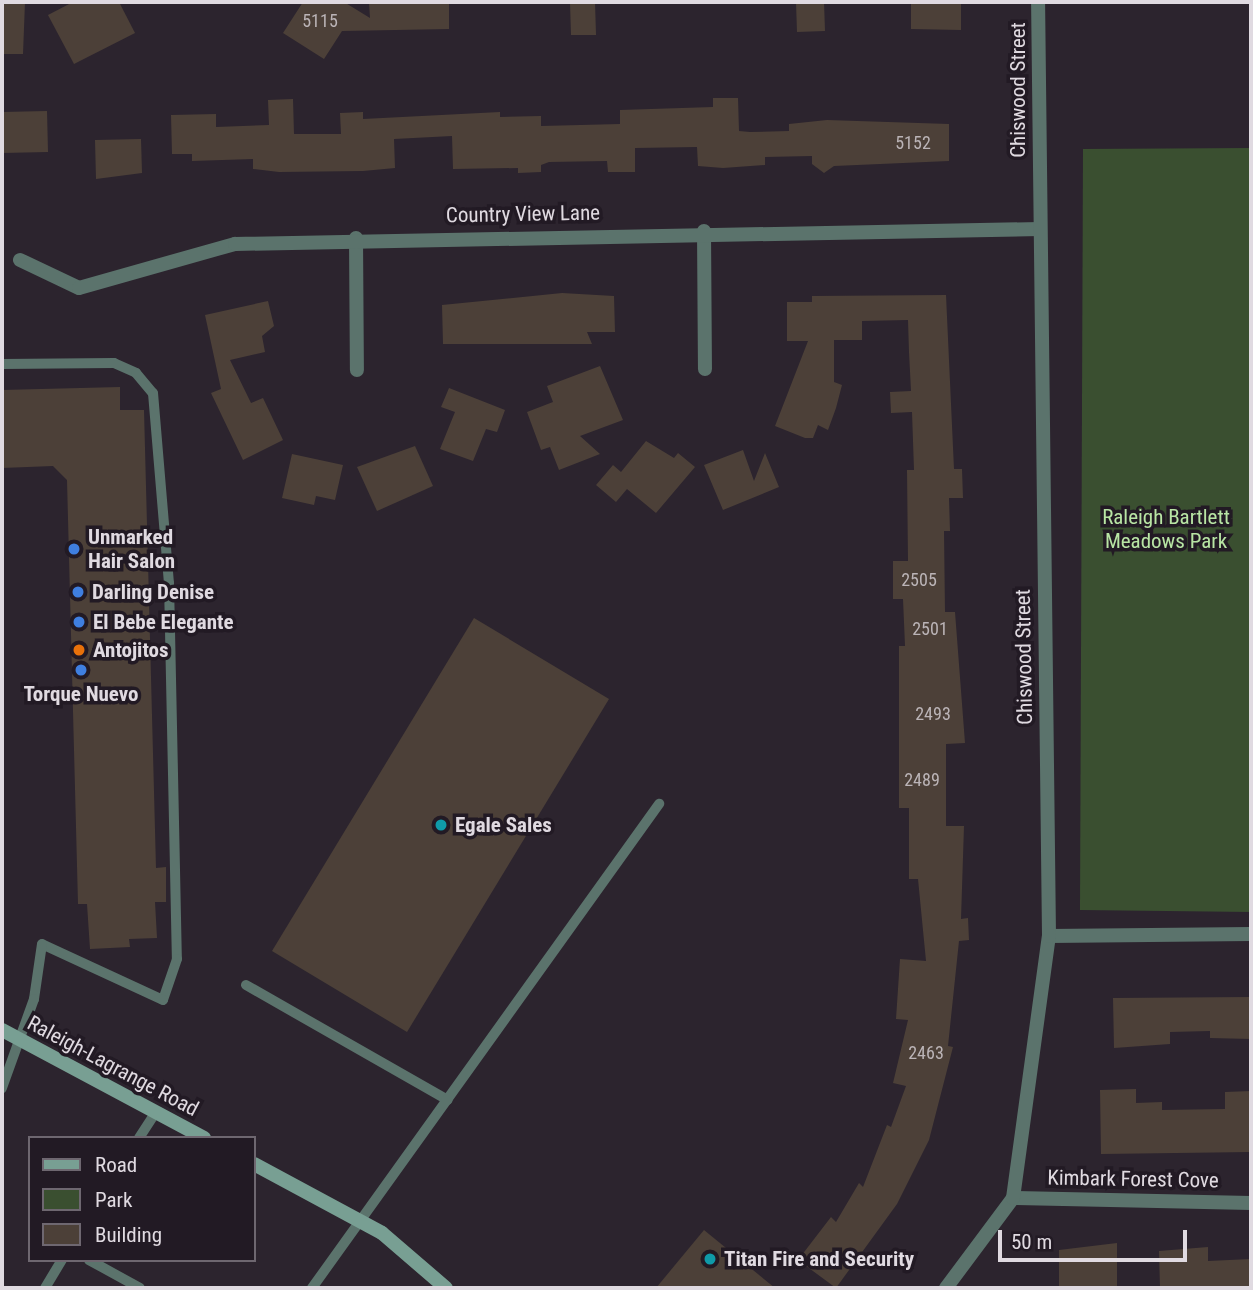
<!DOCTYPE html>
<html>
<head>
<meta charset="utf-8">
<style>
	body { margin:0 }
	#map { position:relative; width:1253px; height:1290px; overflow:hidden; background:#2c242e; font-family:"Roboto Condensed",sans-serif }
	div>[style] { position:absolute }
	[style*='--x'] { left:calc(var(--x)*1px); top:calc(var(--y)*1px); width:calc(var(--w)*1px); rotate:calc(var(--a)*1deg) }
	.green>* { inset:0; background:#3a4f30 }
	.building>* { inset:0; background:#4c4038 }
	.lane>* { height:10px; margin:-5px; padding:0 5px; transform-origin:5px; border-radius:5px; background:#5b736c }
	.street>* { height:14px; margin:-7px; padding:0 7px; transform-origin:7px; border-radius:7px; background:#5b736c }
	.secondary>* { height:14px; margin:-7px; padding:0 7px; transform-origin:7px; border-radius:7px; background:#789f93 }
	.dots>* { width:19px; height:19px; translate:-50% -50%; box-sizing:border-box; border:4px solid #221a24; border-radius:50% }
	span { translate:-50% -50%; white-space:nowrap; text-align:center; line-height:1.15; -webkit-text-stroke:7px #221a24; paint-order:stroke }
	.number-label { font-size:18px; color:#bbb4b7 }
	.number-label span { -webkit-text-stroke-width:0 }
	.street-label { font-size:21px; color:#e0dae1 }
	.park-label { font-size:21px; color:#b8e5a4 }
	.poi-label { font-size:21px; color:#e0dae1; font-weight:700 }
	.left { translate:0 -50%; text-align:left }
	.frame { position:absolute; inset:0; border:4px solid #e0dae1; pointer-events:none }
	.legend { position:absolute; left:28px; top:1136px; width:228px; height:126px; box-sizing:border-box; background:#221a24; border:2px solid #6e6770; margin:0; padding:9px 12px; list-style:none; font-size:21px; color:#e0dae1 }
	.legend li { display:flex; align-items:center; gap:14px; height:35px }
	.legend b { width:35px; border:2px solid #6e6770 }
	.scale { position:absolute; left:998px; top:1230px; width:189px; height:32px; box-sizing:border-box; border:4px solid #e0dae1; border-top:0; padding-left:9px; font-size:21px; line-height:24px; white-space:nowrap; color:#e0dae1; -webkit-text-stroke:5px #221a24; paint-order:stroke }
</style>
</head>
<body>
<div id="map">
	<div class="green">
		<div style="clip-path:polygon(1251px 148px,1251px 912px,1080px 910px,1083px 149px)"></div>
	</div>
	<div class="building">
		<div style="clip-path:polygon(2px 2px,25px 2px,23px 54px,2px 54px)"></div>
		<div style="clip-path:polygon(73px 2px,119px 2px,135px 33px,74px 64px,48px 15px)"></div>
		<div style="clip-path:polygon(303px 2px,344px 2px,370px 18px,369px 2px,449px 2px,449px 29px,342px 31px,324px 59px,283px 33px)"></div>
		<div style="clip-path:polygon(570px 2px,595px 2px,596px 35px,571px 35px)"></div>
		<div style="clip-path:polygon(796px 2px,824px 2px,825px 31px,797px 32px)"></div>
		<div style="clip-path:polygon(911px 2px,961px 4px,961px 30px,911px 29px)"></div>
		<div style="clip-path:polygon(713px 98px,738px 98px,739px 131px,750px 132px,789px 131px,789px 124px,827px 120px,949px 124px,949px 161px,834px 166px,824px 173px,812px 164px,812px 156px,765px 157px,765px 165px,723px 168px,698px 166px,697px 147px,635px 148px,635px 172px,608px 172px,607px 161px,549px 162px,541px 165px,541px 172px,518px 173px,518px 168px,453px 169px,452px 136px,394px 139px,395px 168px,363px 171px,279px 172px,253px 169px,253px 159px,192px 161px,192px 154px,172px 154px,171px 115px,216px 114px,216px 127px,269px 125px,268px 100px,293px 99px,294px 134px,341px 134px,340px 113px,363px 112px,363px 119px,500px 112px,500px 117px,541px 116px,541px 126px,620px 124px,620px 110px,713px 107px)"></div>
		<div style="clip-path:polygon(47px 111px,48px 152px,2px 153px,2px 112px)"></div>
		<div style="clip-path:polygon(141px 139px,142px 173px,96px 179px,95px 140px)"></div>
		<div style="clip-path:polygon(562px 293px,614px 296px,615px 332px,587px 332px,592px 344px,443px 344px,442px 305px)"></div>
		<div style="clip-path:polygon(946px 295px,954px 469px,962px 469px,963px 498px,949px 498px,950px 531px,944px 531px,945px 612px,955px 612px,965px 743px,946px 744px,946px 826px,964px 826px,961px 919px,968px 918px,969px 940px,959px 941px,948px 1046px,953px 1047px,929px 1140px,897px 1204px,836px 1288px,798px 1260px,831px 1217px,836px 1222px,859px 1183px,863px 1187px,887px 1125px,891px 1127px,906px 1086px,893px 1083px,908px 1020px,896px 1019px,900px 959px,926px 961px,918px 879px,909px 879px,909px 808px,899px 808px,899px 646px,905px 646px,903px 599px,893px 599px,893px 561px,908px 561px,907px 470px,914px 470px,912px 412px,891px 413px,890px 392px,911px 391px,909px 352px,908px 320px,862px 321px,862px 340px,834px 340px,834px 382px,842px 385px,836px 408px,828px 430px,818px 425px,813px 438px,805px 438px,775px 426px,808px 341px,787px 341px,787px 302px,812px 302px,812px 296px)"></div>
		<div style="clip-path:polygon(268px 301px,274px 326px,262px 336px,265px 352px,230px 360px,251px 403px,263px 398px,283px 440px,243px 460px,211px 393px,221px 389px,205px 315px)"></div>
		<div style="clip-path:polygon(600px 366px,623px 420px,580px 436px,600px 454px,559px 470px,550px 447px,541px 450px,527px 412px,553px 402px,547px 386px)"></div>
		<div style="clip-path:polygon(120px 387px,120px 410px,144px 410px,156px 868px,166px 867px,166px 902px,155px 902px,157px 938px,129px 939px,130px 947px,90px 949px,87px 904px,78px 904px,67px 480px,53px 466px,2px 468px,2px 390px)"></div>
		<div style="clip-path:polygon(449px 388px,505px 410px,497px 432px,486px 429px,473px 461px,440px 449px,455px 412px,441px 407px)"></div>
		<div style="clip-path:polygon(646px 441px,674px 458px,678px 453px,695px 467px,656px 513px,627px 489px,616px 502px,596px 485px,613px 465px,621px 472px)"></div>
		<div style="clip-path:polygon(415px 446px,433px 486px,377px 511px,357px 467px)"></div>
		<div style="clip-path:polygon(743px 450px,754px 481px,765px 453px,779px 487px,723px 510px,704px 465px)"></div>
		<div style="clip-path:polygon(292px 454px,343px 465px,335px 500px,316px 496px,314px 505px,282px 498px)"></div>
		<div style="clip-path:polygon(474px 618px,609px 699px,407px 1032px,272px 951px)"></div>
		<div style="clip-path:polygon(1251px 997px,1251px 1039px,1210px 1038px,1210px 1031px,1170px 1032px,1170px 1044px,1114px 1048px,1113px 998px)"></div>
		<div style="clip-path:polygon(1136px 1089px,1136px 1103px,1162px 1102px,1162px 1110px,1225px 1109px,1225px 1092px,1251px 1091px,1251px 1152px,1101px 1154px,1100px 1090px)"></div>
		<div style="clip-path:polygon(704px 1230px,775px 1288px,656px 1288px)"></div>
		<div style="clip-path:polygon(1117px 1243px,1117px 1288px,1059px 1288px,1059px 1250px)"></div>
		<div style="clip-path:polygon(1208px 1247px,1208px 1261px,1251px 1259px,1251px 1288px,1160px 1288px,1159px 1251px)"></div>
	</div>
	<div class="lane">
		<div style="--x:2;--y:364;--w:112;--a:-0.5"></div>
		<div style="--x:114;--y:363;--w:24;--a:24"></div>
		<div style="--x:136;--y:373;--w:26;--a:50"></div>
		<div style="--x:153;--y:393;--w:191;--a:85.2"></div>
		<div style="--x:169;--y:583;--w:376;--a:88.8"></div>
		<div style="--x:177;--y:959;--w:43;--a:108.9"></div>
		<div style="--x:163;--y:1000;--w:133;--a:-155.2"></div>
		<div style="--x:42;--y:944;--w:56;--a:98.3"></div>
		<div style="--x:34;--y:999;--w:95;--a:109.8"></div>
		<div style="--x:246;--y:985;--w:232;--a:29.7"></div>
		<div style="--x:139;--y:1138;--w:31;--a:-57"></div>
		<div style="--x:89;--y:1260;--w:58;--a:28.8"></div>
		<div style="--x:45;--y:1288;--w:33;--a:-59"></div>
		<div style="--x:312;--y:1288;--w:596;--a:-54.36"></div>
	</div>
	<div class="street">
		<div style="--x:704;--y:231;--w:138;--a:89.6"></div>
		<div style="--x:356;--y:238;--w:132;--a:89.6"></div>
		<div style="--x:20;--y:260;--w:65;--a:25.4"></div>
		<div style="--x:79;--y:288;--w:162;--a:-15.8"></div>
		<div style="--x:235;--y:244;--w:805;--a:-1.07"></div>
		<div style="--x:1049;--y:936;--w:202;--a:-0.6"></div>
		<div style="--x:1013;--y:1198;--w:238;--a:1.2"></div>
		<div style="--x:946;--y:1288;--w:112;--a:-53.3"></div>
		<div style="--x:1013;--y:1198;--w:264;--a:-82.2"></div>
		<div style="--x:1049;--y:936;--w:934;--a:-90.67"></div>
	</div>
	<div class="secondary">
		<div style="--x:2;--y:1030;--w:229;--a:28.1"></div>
		<div style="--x:254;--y:1164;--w:145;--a:28.3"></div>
		<div style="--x:382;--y:1233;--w:84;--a:40.7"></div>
	</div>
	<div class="dots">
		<div style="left:74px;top:549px;background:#3f7fe0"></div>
		<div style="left:78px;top:592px;background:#3f7fe0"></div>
		<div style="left:79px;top:622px;background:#3f7fe0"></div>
		<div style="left:79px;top:650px;background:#e8710a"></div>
		<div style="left:81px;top:670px;background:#3f7fe0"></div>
		<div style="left:441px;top:825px;background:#0f9aa8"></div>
		<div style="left:710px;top:1259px;background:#0f9aa8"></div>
	</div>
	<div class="number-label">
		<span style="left:320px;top:21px">5115</span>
		<span style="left:913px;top:143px">5152</span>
		<span style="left:919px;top:580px">2505</span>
		<span style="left:930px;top:629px">2501</span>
		<span style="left:933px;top:714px">2493</span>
		<span style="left:922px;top:780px">2489</span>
		<span style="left:926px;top:1053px">2463</span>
	</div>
	<div class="street-label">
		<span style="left:1018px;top:90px;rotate:-90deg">Chiswood Street</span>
		<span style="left:523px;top:214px;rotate:-1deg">Country View Lane</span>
		<span style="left:1024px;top:657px;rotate:-91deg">Chiswood Street</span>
		<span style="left:113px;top:1066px;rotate:28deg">Raleigh-Lagrange Road</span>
		<span style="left:1133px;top:1179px;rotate:1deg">Kimbark Forest Cove</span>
	</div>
	<div class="park-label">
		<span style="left:1166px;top:529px">Raleigh Bartlett<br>Meadows Park</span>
	</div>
	<div class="poi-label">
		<span class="left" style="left:88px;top:549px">Unmarked<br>Hair Salon</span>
		<span class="left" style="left:92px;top:592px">Darling Denise</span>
		<span class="left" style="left:93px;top:622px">El Bebe Elegante</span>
		<span class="left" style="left:93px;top:650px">Antojitos</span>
		<span style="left:81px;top:694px">Torque Nuevo</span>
		<span class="left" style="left:455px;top:825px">Egale Sales</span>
		<span class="left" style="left:724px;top:1259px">Titan Fire and Security</span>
	</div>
	<div class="frame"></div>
	<ul class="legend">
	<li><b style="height:9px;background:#789f93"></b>Road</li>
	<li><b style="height:19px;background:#3a4f30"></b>Park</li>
	<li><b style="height:19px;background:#4c4038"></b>Building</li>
	</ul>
	<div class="scale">50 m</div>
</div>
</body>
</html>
